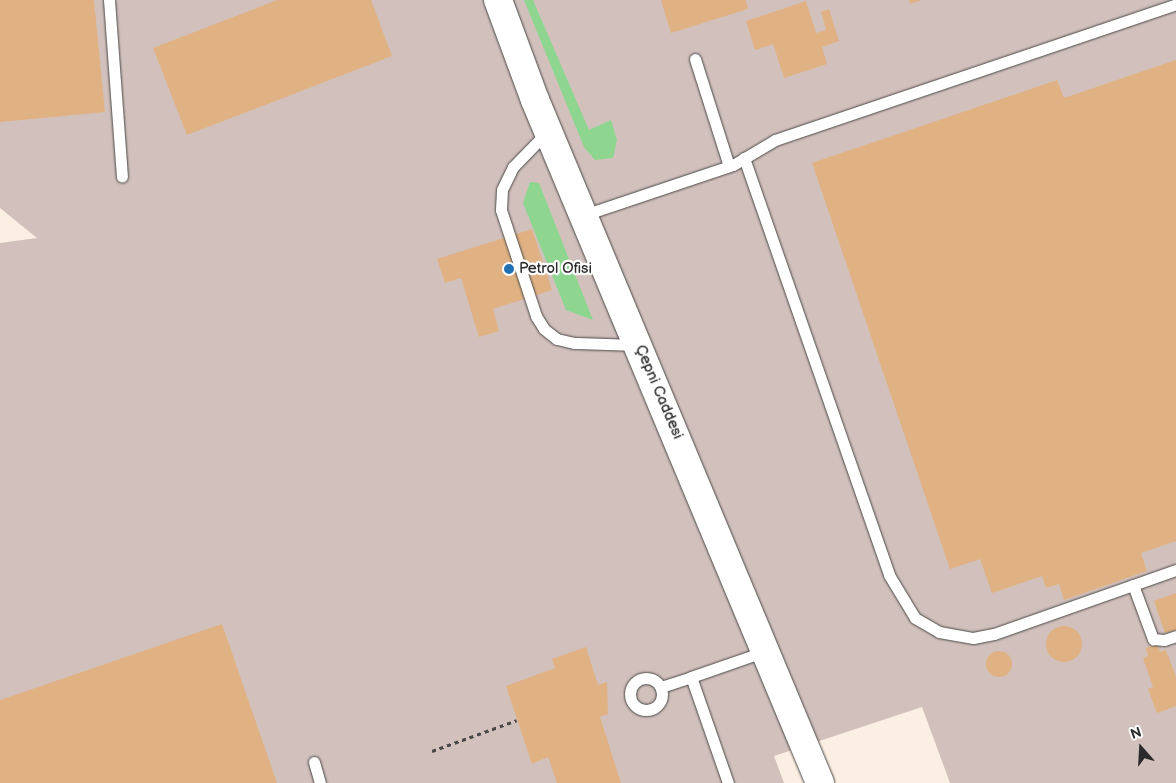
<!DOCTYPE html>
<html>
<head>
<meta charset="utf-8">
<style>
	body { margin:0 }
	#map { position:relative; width:1176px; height:783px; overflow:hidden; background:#faefe2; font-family:"Balsamiq Sans",sans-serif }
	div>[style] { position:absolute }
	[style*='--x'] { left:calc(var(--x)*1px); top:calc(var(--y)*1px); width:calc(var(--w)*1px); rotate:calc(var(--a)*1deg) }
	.industrial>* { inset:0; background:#d1c0bc }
	.green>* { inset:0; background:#8ed690 }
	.building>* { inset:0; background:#e0b283 }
	.round { border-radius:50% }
	.path>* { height:3px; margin-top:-1.5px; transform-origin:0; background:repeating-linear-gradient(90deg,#4a4846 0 4px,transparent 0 8px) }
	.roads { filter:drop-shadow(0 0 1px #4a4846) drop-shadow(0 0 1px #4a4846) }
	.lane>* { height:11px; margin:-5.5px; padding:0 5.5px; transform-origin:5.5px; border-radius:5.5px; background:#fff }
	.lane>.ring { margin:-5.5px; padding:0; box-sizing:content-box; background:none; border:11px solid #fff; border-radius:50% }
	.primary>* { height:28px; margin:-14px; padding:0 14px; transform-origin:14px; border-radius:14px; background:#fff }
	.dots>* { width:14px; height:14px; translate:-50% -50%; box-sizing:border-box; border:2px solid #fff; border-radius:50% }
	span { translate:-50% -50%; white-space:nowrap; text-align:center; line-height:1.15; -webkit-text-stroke:4.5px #fff; paint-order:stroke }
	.poi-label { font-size:15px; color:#2b2b2b }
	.left { translate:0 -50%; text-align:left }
	.street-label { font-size:15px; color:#2b2b2b }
	.north { position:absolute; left:1116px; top:723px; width:50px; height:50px; -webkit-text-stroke:4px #fff; paint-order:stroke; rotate:341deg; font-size:14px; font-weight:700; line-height:20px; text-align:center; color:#2b2b2b }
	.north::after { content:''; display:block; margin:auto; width:18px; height:22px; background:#2b2b2b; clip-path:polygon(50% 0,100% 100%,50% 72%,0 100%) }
</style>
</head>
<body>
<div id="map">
	<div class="industrial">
		<div style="clip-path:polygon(0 0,1176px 0,1176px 783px,950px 783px,922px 707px,774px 756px,784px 783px,0 783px,0 243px,37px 238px,0 208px)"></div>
	</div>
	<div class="green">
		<div style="clip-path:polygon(524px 0,533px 0,589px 130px,611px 120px,617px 140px,613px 158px,595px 160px,584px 147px)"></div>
		<div style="clip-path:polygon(530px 182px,539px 183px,593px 320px,566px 310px,523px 203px)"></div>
	</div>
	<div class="building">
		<div style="clip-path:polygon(0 0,94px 0,105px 112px,0 122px)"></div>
		<div style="clip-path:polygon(277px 0,371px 0,392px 56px,187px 135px,153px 48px)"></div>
		<div style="clip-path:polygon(661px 0,746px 0,748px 9px,671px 33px)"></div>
		<div style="clip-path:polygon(909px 0,921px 0,910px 4px)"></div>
		<div style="clip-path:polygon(806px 1px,816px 33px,826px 30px,821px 12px,829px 9px,839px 41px,822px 47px,827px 64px,784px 78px,773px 44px,755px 50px,746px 21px)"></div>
		<div style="clip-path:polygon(1176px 60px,1176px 541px,1141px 553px,1147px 571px,1064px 600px,1059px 584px,1046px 588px,1042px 576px,992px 593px,980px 559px,950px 569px,812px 163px,1057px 80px,1064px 98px)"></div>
		<div style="clip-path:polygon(532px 229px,552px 290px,493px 309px,499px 331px,479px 337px,461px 278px,445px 283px,437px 259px)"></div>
		<div style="clip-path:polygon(1176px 593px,1176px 630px,1165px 633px,1154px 601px)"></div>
		<div style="clip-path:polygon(222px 624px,277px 783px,0 783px,0 700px)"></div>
		<div class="round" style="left:1046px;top:626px;width:36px;height:36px"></div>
		<div style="clip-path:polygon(1158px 644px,1160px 652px,1166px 650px,1176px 677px,1176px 706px,1157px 713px,1148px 689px,1153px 687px,1143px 658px,1148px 656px,1146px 648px)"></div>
		<div style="clip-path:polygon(586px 647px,598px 685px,607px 682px,608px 714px,600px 717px,621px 783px,557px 783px,548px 757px,532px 764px,506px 686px,555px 668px,552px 659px)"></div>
		<div class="round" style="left:986px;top:651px;width:26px;height:26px"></div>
	</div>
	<div class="path">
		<div style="--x:432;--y:751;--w:90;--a:-20"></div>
	</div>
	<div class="roads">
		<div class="lane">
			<div style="--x:109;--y:0;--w:177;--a:85.8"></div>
			<div style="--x:695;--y:59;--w:112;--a:72.4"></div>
			<div style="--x:547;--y:132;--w:49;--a:134.2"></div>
			<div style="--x:513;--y:167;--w:25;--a:116"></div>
			<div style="--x:502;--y:190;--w:20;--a:93"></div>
			<div style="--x:501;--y:210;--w:112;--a:71.7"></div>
			<div style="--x:536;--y:316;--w:15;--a:58"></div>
			<div style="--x:544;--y:329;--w:16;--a:38"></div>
			<div style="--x:557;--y:339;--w:18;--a:13"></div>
			<div style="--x:575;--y:343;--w:63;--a:1.8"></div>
			<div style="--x:744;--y:158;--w:441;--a:70.8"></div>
			<div style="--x:889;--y:575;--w:50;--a:58.8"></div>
			<div style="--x:915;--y:618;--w:28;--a:30"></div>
			<div style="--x:939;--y:632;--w:35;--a:10"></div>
			<div style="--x:973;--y:638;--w:21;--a:-11"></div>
			<div style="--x:994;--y:634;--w:193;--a:-19.4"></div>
			<div style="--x:584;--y:215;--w:157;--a:-18.6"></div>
			<div style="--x:733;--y:165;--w:49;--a:-30.8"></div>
			<div style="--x:775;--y:140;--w:423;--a:-18.7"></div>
			<div style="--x:1133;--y:585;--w:58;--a:69.7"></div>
			<div style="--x:1153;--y:639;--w:11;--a:5"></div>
			<div style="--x:1164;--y:640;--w:13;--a:-18"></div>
			<div class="ring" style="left:630px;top:678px;width:21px;height:21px"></div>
			<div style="--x:661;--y:687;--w:32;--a:-18"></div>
			<div style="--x:314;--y:762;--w:22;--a:74"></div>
			<div style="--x:728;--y:783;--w:112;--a:-109.2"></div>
			<div style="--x:691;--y:677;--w:79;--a:-19.1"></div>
		</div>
		<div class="primary">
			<div style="--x:498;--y:0;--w:107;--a:69.7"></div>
			<div style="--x:535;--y:100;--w:740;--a:67.35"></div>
		</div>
	</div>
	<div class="dots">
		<div style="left:509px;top:269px;background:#1f6fb2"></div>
	</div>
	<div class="poi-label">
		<span class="left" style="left:519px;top:269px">Petrol Ofisi</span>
	</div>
	<div class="street-label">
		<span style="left:659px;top:392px;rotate:67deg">Çepni Caddesi</span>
	</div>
	<div class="north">N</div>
</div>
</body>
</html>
